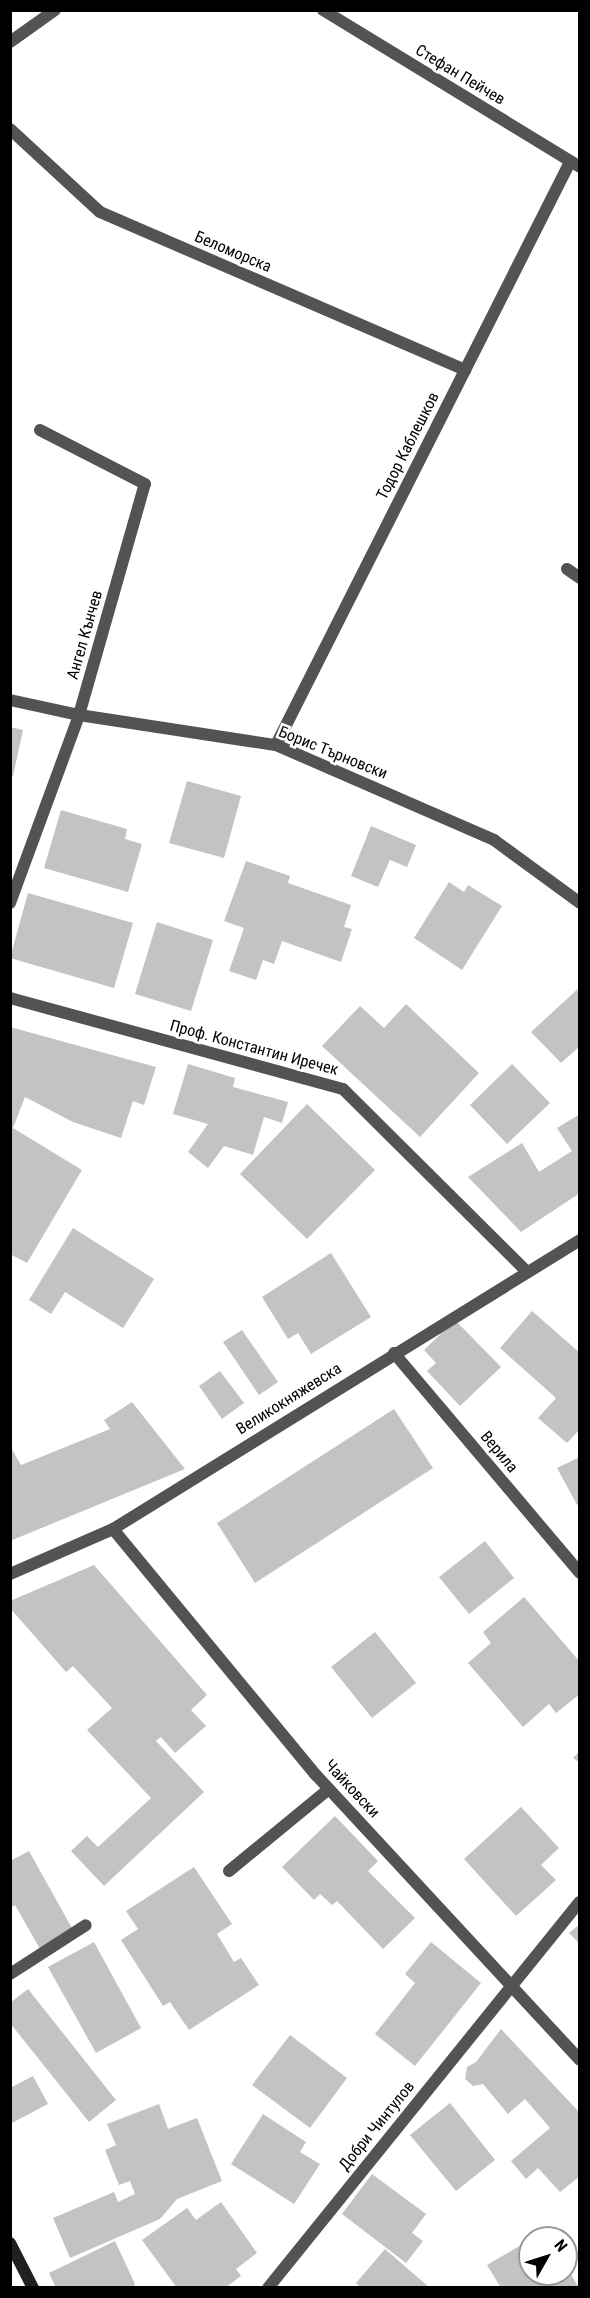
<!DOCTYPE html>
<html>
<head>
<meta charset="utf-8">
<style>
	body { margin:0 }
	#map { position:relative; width:590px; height:2298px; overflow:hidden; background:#fff; font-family:"Roboto Condensed",sans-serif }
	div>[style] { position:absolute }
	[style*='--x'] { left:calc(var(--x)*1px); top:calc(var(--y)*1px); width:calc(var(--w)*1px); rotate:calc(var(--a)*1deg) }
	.building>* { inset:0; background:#c3c3c3 }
	.lane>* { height:12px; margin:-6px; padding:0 6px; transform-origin:6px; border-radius:6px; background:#535353 }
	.street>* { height:12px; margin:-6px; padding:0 6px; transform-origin:6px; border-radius:6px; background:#535353 }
	.secondary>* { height:12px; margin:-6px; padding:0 6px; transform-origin:6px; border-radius:6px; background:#202020 }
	span { translate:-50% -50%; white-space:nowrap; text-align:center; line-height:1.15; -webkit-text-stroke:5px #fff; paint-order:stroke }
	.street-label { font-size:16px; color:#000 }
	.frame { position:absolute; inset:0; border:12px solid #000; pointer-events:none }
	.north { position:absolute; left:518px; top:2226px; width:60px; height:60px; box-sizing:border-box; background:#fff; border:2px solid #999; border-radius:50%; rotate:51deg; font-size:16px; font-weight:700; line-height:24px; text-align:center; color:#000 }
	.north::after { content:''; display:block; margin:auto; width:21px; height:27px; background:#000; clip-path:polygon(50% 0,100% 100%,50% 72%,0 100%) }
</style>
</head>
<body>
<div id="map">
	<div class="building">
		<div style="clip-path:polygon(10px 727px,23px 730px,13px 776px,10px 776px)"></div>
		<div style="clip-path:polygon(187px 781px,241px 796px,224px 858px,169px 843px)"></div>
		<div style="clip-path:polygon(61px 810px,127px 829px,125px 839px,142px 844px,128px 892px,44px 868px)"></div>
		<div style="clip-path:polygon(371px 826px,416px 845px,407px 867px,390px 860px,378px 887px,351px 876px)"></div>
		<div style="clip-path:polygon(246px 861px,290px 876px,288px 883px,351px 905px,344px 927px,352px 929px,341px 962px,282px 941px,274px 964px,263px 960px,256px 980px,229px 971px,244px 928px,224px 921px)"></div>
		<div style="clip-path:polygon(449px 882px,464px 892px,468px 885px,502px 906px,462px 970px,414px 938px)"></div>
		<div style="clip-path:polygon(28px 893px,133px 923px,114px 988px,10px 958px)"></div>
		<div style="clip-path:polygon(157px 922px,213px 940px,191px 1011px,135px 994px)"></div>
		<div style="clip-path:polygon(580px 987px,580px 1046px,561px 1063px,531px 1032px)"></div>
		<div style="clip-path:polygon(406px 1004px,479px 1073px,420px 1137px,322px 1046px,360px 1006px,384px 1028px)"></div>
		<div style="clip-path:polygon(10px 1027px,156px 1067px,144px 1105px,133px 1101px,121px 1138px,73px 1122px,25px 1097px,13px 1128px,82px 1170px,27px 1263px,10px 1254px)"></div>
		<div style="clip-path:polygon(188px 1064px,235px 1078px,233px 1087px,288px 1102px,282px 1123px,264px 1117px,253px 1155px,224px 1146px,208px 1168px,188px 1152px,208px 1124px,173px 1114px)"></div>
		<div style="clip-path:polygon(512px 1064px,550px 1103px,507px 1144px,470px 1105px)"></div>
		<div style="clip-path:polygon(307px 1104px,375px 1170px,307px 1239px,240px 1174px)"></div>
		<div style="clip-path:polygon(580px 1114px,580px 1193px,521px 1232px,468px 1177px,522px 1143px,539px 1172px,572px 1151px,557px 1128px)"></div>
		<div style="clip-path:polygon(73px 1228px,154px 1279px,123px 1328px,65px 1292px,51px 1314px,29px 1300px)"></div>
		<div style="clip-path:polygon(331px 1253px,371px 1317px,311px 1354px,298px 1333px,288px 1339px,262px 1297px)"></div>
		<div style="clip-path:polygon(532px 1311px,580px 1353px,580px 1429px,567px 1443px,538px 1418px,556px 1398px,500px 1348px)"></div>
		<div style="clip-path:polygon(455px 1320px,501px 1367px,460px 1406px,427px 1371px,436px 1363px,424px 1350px)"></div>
		<div style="clip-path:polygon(242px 1330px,278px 1382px,259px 1395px,223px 1342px)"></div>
		<div style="clip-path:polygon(220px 1371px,244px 1403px,222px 1419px,199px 1386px)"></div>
		<div style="clip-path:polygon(132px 1402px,185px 1469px,10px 1541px,10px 1446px,21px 1465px,110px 1429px,104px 1420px)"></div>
		<div style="clip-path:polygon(394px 1409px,433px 1468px,255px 1583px,217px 1523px)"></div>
		<div style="clip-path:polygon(580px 1457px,580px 1510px,557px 1468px)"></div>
		<div style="clip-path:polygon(485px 1541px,514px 1578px,469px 1614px,439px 1577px)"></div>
		<div style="clip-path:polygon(94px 1565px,207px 1695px,191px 1710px,206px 1726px,175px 1753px,161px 1737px,156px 1741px,204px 1792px,104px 1886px,71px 1851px,87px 1836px,98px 1847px,151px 1798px,87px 1730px,112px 1708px,73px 1666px,66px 1672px,10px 1608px,10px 1601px)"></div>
		<div style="clip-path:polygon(524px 1597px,580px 1662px,580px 1694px,556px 1713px,549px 1704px,523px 1727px,468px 1663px,491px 1643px,483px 1632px)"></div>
		<div style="clip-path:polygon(375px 1632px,416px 1683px,372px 1718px,331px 1667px)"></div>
		<div style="clip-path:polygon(580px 1751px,580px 1763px,573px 1758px)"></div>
		<div style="clip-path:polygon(521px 1807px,559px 1848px,541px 1865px,556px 1880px,516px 1916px,464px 1859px)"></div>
		<div style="clip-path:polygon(335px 1816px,378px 1861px,368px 1871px,415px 1918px,383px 1949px,337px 1901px,332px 1905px,320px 1894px,314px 1900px,282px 1867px)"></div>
		<div style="clip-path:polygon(29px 1851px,73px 1930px,40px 1949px,15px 1905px,10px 1908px,10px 1861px)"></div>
		<div style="clip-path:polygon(194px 1867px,232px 1924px,217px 1934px,234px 1962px,241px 1958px,259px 1985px,189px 2030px,170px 2002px,163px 2006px,121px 1940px,138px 1929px,126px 1911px)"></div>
		<div style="clip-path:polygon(580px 1924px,580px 1944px,569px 1933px)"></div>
		<div style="clip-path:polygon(94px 1942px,141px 2028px,96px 2053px,48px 1967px)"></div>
		<div style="clip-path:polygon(431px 1942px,481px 1983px,415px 2066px,375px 2034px,415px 1983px,405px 1974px)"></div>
		<div style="clip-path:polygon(28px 1989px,116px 2100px,89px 2122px,10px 2023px,10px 2003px)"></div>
		<div style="clip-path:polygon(501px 2029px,580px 2113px,580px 2176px,560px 2192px,538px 2168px,526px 2179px,511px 2161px,550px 2128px,525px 2099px,508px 2114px,483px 2084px,473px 2086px,465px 2079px,467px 2067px,476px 2062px)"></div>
		<div style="clip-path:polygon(290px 2035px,347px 2078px,310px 2128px,252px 2085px)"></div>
		<div style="clip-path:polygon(33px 2076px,48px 2104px,10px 2124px,10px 2088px)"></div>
		<div style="clip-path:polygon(450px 2103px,495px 2160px,456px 2191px,410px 2135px)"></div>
		<div style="clip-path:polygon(159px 2104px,168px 2129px,197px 2118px,222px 2181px,177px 2199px,160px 2219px,70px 2258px,53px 2218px,114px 2192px,118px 2202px,135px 2194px,130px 2181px,119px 2185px,105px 2150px,116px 2145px,107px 2124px)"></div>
		<div style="clip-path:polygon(263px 2114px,306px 2142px,300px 2152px,320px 2164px,294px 2204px,231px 2164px)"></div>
		<div style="clip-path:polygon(372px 2174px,426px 2214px,412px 2233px,423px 2241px,406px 2263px,342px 2214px)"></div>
		<div style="clip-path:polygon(221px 2202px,257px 2253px,236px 2269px,241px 2276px,225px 2288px,177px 2288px,142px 2240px,187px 2208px,196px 2220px)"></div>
		<div style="clip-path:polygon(115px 2241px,135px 2284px,133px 2288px,56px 2288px,49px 2273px)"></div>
		<div style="clip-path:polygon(521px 2245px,530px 2256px,530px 2274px,566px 2274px,566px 2266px,579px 2288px,501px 2288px,487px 2265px)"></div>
		<div style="clip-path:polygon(385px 2249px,430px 2288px,361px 2288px,356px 2283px)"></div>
	</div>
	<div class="lane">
		<div style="--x:567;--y:569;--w:16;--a:35"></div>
		<div style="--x:229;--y:1871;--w:129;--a:-39.4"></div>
		<div style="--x:10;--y:1974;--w:90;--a:-32.8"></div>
	</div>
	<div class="street">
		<div style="--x:323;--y:10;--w:301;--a:31.4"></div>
		<div style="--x:10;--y:42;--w:55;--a:-35.4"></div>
		<div style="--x:10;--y:129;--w:122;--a:42.7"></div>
		<div style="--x:100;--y:212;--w:398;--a:23.4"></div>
		<div style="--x:10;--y:700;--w:71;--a:12.3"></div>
		<div style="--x:79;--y:715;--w:199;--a:8.7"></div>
		<div style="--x:276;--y:745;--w:238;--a:23.5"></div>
		<div style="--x:494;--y:840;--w:107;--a:36.2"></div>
		<div style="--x:276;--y:745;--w:653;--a:-63.24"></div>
		<div style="--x:10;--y:903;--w:200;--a:-69.8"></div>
		<div style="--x:79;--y:715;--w:240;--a:-74.1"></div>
		<div style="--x:145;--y:484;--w:118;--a:-152.8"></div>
		<div style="--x:10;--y:998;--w:345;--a:15.3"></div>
		<div style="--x:343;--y:1089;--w:260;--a:44.8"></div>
		<div style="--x:394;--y:1353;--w:288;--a:49.8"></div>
		<div style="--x:113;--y:1529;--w:319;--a:50.5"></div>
		<div style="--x:316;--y:1775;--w:388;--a:47.2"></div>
		<div style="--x:10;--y:1574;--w:112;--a:-23.6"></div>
		<div style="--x:113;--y:1529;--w:549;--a:-31.75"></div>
		<div style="--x:268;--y:2288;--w:496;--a:-51.1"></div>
	</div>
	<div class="secondary">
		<div style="--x:10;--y:2243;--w:51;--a:62.9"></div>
	</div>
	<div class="street-label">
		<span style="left:460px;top:75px;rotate:31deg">Стефан Пейчев</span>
		<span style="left:233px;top:252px;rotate:23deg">Беломорска</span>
		<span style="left:408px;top:446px;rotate:-63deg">Тодор Каблешков</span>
		<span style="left:85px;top:635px;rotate:-74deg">Ангел Кънчев</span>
		<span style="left:333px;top:753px;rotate:22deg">Борис Търновски</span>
		<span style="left:254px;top:1048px;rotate:15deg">Проф. Константин Иречек</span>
		<span style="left:289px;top:1399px;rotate:-32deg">Великокняжевска</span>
		<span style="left:499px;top:1452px;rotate:50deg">Верила</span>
		<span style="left:352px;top:1789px;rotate:47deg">Чайковски</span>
		<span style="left:377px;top:2126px;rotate:-51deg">Добри Чинтулов</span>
	</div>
	<div class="frame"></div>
	<div class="north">N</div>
</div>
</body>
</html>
